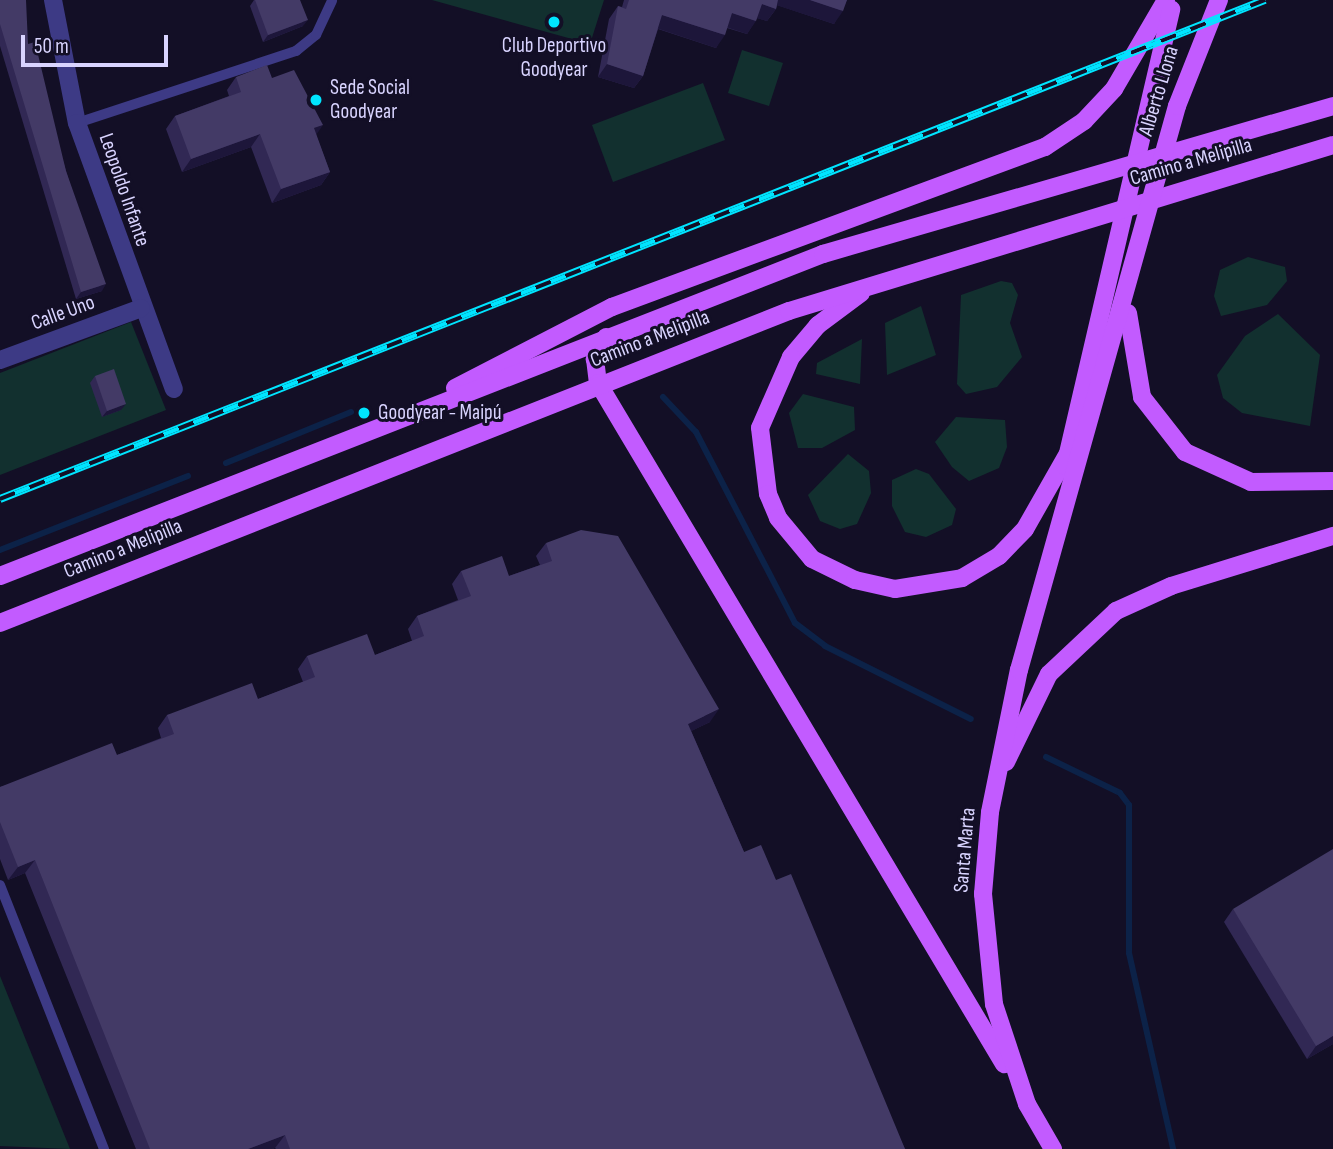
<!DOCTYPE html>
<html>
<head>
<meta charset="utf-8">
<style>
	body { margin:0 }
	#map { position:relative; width:1333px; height:1149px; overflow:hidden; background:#130f26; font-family:"Sofia Sans Condensed",sans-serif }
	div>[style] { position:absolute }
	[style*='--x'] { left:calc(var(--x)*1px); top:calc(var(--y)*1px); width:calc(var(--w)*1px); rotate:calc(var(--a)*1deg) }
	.green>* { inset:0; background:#12302f }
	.stream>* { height:6px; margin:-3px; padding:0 3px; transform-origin:3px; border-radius:3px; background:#0c2248 }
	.service>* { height:10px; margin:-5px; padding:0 5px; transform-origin:5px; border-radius:5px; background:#3d3a85 }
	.minor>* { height:18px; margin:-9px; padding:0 9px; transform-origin:9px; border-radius:9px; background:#3d3a85 }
	.primary>* { height:18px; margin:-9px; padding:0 9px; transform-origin:9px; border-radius:9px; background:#c25bff }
	.rail>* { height:8px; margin-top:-4px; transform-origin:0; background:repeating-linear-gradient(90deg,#130f26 0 16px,#00e5ff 0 32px); box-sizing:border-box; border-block:2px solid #00e5ff }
	.wall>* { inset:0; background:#312854 }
	.shaded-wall>* { inset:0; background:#1d163a }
	.building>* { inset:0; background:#433a66 }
	.dots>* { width:19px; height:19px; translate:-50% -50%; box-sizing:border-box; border:4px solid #130f26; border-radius:50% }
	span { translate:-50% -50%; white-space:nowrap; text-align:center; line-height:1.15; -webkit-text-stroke:6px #130f26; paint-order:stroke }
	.poi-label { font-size:21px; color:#d9d4ff }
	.left { translate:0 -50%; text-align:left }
	.street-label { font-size:21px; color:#d9d4ff }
	.scale { position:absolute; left:21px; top:35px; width:147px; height:32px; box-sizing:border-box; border:4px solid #d9d4ff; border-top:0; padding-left:9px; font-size:21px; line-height:24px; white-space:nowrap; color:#d9d4ff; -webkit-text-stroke:5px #130f26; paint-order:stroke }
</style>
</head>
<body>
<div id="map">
	<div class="green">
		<div style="clip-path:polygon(432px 0,604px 0,590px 44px)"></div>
		<div style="clip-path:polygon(742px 50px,783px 63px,769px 106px,728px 93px)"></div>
		<div style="clip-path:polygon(703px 83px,725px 140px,613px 182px,592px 125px)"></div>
		<div style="clip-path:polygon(1248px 257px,1285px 267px,1287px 281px,1267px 305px,1221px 316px,1214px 296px,1220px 270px)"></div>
		<div style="clip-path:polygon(1001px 281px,1012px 283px,1018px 295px,1010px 323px,1022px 357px,997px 387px,966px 394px,957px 384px,961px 295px)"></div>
		<div style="clip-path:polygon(921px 306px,936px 355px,887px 375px,885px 323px)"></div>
		<div style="clip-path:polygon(1278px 314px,1320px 355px,1310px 426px,1242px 413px,1223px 398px,1217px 375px,1245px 336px)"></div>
		<div style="clip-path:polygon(131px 322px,166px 410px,0 475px,0 373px)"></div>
		<div style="clip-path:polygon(862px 339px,860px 384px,816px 374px,817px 363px)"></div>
		<div style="clip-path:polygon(803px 394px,854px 407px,855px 430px,822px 448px,798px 448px,789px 413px)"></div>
		<div style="clip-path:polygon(956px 417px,1005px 420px,1007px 447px,999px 468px,969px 481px,952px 467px,935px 442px)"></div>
		<div style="clip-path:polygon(848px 454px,869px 471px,871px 493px,857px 524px,840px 529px,820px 521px,808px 495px)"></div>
		<div style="clip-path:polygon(916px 469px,929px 474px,956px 509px,952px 525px,926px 537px,905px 532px,892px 506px,892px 480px)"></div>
		<div style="clip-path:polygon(0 976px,70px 1149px,0 1146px)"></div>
	</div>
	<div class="stream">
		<div style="--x:663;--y:397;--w:48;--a:46.7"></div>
		<div style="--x:696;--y:432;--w:215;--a:62.6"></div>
		<div style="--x:795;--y:623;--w:38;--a:37"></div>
		<div style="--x:825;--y:646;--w:163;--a:26.6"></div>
		<div style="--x:226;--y:463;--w:135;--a:-22.2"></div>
		<div style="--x:0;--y:550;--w:202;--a:-21.5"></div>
		<div style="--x:1046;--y:757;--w:82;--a:25.9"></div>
		<div style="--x:1120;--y:793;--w:15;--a:53"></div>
		<div style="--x:1129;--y:805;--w:148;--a:90"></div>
		<div style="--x:1129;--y:953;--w:201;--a:77.3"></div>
	</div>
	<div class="service">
		<div style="--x:77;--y:123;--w:231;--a:-18.2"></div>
		<div style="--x:296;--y:51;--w:26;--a:-39"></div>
		<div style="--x:316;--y:35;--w:38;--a:-65"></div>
		<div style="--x:0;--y:885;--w:284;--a:68.5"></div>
	</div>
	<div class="minor">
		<div style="--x:53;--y:0;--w:125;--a:79"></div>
		<div style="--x:77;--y:123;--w:283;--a:70"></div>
		<div style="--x:0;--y:360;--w:150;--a:-20.2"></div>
	</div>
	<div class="primary">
		<div style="--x:861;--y:293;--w:54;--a:143.3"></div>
		<div style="--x:818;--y:325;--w:42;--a:130.2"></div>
		<div style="--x:791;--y:357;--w:77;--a:113.6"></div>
		<div style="--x:760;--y:428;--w:66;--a:83.1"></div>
		<div style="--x:768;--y:494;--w:26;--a:67"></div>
		<div style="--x:778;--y:518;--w:53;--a:50.3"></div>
		<div style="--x:812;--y:559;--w:48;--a:26"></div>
		<div style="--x:855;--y:580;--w:41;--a:12.7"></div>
		<div style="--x:895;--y:589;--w:68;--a:-9.3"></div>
		<div style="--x:962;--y:578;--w:43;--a:-30.7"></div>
		<div style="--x:999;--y:556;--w:37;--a:-46"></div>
		<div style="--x:1025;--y:529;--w:85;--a:-60.4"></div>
		<div style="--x:1128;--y:313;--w:85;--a:80.5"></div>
		<div style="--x:1142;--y:397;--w:70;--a:52"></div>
		<div style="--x:1185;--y:452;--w:72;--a:24.4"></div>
		<div style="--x:1251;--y:482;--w:82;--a:-0.7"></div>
		<div style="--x:606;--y:337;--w:25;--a:117"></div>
		<div style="--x:595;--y:359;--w:24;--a:83"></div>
		<div style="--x:598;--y:383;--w:793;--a:59.2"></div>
		<div style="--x:455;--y:388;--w:177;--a:-27.3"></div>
		<div style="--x:612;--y:307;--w:462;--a:-20.3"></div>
		<div style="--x:1045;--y:147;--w:47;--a:-33.7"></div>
		<div style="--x:1084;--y:121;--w:44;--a:-46.8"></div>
		<div style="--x:1114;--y:89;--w:103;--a:-59.7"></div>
		<div style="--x:1065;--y:466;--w:469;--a:-76.9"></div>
		<div style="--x:0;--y:576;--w:884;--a:-21.37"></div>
		<div style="--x:823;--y:254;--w:531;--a:-16.18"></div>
		<div style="--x:0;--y:623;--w:848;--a:-21.58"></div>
		<div style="--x:789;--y:311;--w:569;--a:-16.97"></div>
		<div style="--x:1006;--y:762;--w:98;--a:-64"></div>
		<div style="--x:1049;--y:674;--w:92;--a:-43.2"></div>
		<div style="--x:1116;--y:611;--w:60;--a:-24.4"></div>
		<div style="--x:1171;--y:586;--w:170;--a:-17.2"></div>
		<div style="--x:1053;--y:1149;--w:52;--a:-120"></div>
		<div style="--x:1027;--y:1104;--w:105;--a:-108.3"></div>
		<div style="--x:994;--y:1004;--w:111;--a:-95.7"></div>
		<div style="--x:983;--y:894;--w:82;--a:-85.1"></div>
		<div style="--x:990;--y:812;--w:145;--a:-78.5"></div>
		<div style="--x:1019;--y:670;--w:586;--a:-74.35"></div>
		<div style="--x:1177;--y:106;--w:114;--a:-68.4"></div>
	</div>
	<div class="rail">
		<div style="--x:0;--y:499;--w:1360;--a:-21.53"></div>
	</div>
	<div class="wall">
		<div style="clip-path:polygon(0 0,28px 44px,102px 291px,76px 299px,0 46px)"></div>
		<div style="clip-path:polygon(254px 0,300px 0,303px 26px,263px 42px,250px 6px)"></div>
		<div style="clip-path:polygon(624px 0,847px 0,834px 24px,777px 5px,776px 9px,767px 21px,757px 18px,747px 34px,727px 28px,716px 48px,658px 29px,643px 76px,634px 88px,598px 77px,609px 19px,618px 6px,622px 7px)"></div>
		<div style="clip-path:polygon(236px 77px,272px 78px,316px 135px,330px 172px,321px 185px,272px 203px,251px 147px,182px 172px,166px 129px,175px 116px,229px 96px,227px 90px)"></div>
		<div style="clip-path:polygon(95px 376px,121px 410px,102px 417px,90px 383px)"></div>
		<div style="clip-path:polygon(546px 543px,710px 722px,691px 731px,744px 852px,776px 880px,905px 1149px,276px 1149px,275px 1148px,272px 1149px,136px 1149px,25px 873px,8px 880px,0 859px,0 787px,117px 755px,161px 738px,158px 728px,167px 715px,258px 699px,303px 682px,298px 669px,307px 656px,375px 655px,412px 641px,408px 629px,417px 616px,458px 600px,452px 584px,461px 571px,509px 576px,540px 565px,536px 556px)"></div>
		<div style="clip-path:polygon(1233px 909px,1333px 1044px,1307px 1059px,1224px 922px)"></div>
	</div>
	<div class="shaded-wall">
		<div style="clip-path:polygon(775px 0,810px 0,843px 11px,834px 24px,773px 4px)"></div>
		<div style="clip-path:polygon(762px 4px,776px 9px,767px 21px,753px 17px)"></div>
		<div style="clip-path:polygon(732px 13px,756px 21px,747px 34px,723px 26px)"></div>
		<div style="clip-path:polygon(662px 15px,725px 35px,716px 48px,653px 27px)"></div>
		<div style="clip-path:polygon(308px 20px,303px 26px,263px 42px,268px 35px)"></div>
		<div style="clip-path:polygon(607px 64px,643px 76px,634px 88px,598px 77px)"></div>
		<div style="clip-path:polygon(323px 125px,314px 138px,314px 128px)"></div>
		<div style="clip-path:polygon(260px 134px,251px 147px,182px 172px,191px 159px)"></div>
		<div style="clip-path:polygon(330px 172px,321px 185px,272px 203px,281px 189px)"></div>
		<div style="clip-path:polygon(106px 284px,102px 291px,76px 299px,81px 292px)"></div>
		<div style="clip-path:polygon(126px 404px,121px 410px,102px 417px,107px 411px)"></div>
		<div style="clip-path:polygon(719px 709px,710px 722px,679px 737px,688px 724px)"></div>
		<div style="clip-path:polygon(35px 860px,25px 873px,8px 880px,18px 867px)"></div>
		<div style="clip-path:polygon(1333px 1036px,1333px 1044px,1307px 1059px,1316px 1046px)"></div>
		<div style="clip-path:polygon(285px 1135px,275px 1148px,272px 1149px,248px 1149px)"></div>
	</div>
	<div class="building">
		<div style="clip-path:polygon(0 0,26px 0,28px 44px,35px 42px,66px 171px,106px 284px,81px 292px,0 24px)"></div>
		<div style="clip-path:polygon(255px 0,300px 0,308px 20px,268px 35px)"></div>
		<div style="clip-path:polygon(629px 0,778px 0,776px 9px,762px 4px,756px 21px,732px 13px,725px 35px,662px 15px,643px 76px,607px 64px,618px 6px,626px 9px)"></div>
		<div style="clip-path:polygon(810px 0,847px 0,843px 11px)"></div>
		<div style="clip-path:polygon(267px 65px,272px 78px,294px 70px,323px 125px,314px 128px,330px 172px,281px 189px,260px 134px,191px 159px,175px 116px,241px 92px,236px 77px)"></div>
		<div style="clip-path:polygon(114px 369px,126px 404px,107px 411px,95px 376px)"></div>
		<div style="clip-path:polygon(581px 530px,618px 536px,719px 709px,688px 724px,744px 852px,761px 845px,776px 880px,791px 874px,905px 1149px,290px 1149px,285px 1135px,248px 1149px,150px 1149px,35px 860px,18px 867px,0 822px,0 787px,112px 743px,117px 755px,174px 734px,167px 715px,252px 683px,258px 699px,315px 677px,307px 656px,367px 634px,375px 655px,424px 636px,417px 616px,471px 596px,461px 571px,502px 556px,509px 576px,552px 561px,546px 543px)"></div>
		<div style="clip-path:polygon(1333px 849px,1333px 1036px,1316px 1046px,1233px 909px)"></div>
	</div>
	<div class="dots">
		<div style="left:554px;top:22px;background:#00e5ff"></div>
		<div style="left:316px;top:100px;background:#00e5ff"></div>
		<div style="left:364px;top:413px;background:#00e5ff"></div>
	</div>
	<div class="poi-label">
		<span style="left:554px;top:58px">Club Deportivo<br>Goodyear</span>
		<span class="left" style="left:330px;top:100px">Sede Social<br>Goodyear</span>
		<span class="left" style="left:378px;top:413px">Goodyear - Maipú</span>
	</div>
	<div class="street-label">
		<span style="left:1159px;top:91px;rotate:-73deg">Alberto Llona</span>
		<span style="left:1191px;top:162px;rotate:-16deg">Camino a Melipilla</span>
		<span style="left:124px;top:190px;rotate:71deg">Leopoldo Infante</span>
		<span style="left:63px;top:313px;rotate:-20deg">Calle Uno</span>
		<span style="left:650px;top:339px;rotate:-21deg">Camino a Melipilla</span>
		<span style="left:123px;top:549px;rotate:-22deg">Camino a Melipilla</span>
		<span style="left:965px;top:850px;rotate:-85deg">Santa Marta</span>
	</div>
	<div class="scale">50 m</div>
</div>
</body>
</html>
